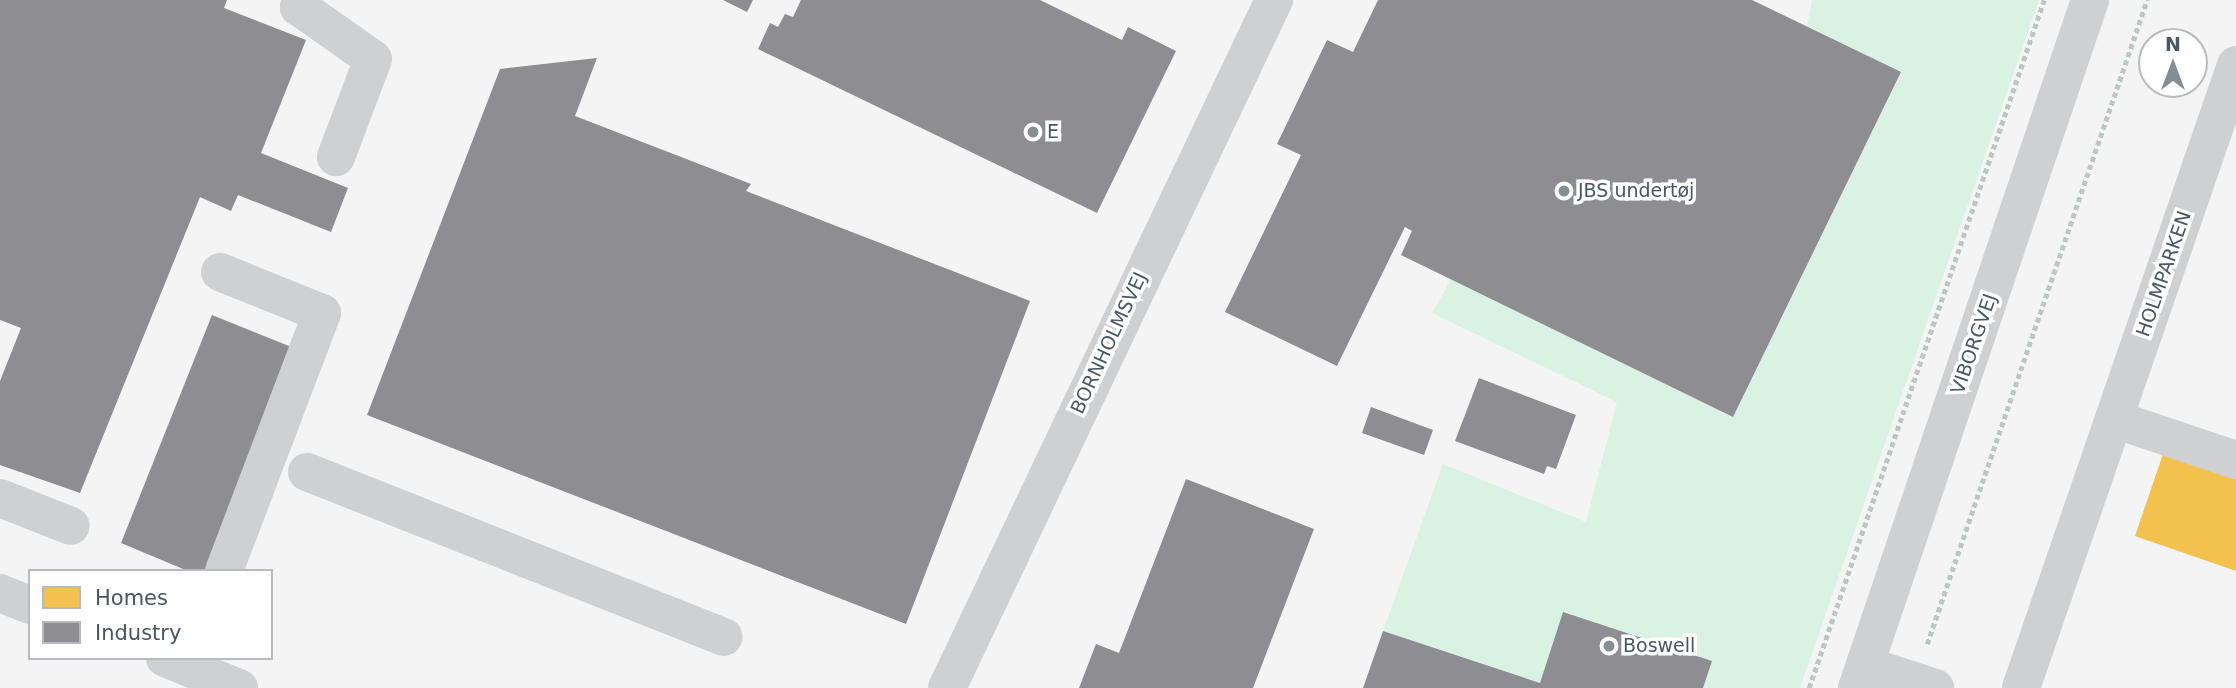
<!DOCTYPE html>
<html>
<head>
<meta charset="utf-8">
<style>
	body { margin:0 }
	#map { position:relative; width:2236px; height:688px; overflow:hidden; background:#f4f4f4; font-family:"DejaVu Sans",sans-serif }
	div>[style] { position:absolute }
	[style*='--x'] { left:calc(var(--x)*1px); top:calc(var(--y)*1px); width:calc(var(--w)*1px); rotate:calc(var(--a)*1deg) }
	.green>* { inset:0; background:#d9f2e3 }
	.homes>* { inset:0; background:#f2c14e }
	.industry>* { inset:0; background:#8d8d92 }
	.path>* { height:4.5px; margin-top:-2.25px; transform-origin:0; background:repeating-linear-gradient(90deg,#bcc7c4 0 5px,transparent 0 8.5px) }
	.minor>* { height:38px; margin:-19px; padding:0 19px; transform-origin:19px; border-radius:19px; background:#ced0d2 }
	.dots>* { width:19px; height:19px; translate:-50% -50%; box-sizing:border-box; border:4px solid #fff; border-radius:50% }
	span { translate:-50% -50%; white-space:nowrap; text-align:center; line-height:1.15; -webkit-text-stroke:7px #fff; paint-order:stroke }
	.poi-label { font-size:19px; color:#4a5661 }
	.left { translate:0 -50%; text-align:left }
	.street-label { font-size:19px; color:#4a5661 }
	.legend { position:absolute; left:28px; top:569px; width:245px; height:91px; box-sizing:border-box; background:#fff; border:2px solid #b7bbc0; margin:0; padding:9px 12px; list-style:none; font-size:21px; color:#4a5661 }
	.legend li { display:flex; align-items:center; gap:14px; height:35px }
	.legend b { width:35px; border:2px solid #b7bbc0 }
	.north { position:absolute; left:2138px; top:28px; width:70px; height:70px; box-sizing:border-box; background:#fff; border:2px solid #b7bbc0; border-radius:50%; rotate:0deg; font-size:19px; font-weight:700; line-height:28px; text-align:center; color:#4a5661 }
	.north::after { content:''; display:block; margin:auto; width:24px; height:32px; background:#868d94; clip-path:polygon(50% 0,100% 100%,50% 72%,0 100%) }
</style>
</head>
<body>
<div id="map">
	<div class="green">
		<div style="clip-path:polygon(1812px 0,2039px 0,1800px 688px,1703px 688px,1712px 661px,1564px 612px,1540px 683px,1383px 631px,1443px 464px,1586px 522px,1617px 402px,1432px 313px,1451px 279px,1733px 416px,1901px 73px,1807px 26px)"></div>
	</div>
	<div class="homes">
		<div style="clip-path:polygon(2164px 451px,2236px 476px,2236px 571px,2135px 536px)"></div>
	</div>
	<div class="industry">
		<div style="clip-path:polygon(0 0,227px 0,224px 8px,306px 40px,261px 153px,348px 188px,331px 232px,238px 195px,231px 211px,200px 197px,80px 493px,0 465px,0 381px,21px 328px,0 320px)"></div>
		<div style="clip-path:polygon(723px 0,753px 0,747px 12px)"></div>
		<div style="clip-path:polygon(801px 0,1040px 0,1122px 40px,1128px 27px,1176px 51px,1097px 213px,758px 49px,770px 23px,778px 27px,785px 14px,793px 17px)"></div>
		<div style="clip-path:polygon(1378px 0,1752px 0,1901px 72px,1733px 417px,1401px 255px,1412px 231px,1405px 227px,1337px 366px,1225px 312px,1301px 155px,1277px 144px,1327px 40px,1353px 52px)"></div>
		<div style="clip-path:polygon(597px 58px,575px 116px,751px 184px,746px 191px,1030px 301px,906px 624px,367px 415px,500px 69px)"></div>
		<div style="clip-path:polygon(212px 315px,294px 348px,205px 571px,188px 571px,121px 543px)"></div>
		<div style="clip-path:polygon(1479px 378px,1576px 415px,1556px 469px,1547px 466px,1544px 474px,1455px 441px)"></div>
		<div style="clip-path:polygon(1371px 407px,1433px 430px,1424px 455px,1362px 433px)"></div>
		<div style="clip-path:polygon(1186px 479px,1314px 529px,1253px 688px,1079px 688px,1096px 644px,1119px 653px)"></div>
		<div style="clip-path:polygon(1563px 612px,1712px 661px,1703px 688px,1363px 688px,1383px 631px,1540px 683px)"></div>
	</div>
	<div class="path">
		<div style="--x:1927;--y:644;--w:681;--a:-71.14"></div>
		<div style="--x:1809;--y:688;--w:727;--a:-71.14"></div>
	</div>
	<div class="minor">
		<div style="--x:302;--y:0;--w:8;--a:113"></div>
		<div style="--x:299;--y:7;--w:90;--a:35.1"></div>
		<div style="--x:373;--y:59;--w:105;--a:110.7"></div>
		<div style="--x:220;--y:272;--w:110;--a:21.9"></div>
		<div style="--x:322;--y:313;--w:276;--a:110.8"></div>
		<div style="--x:2114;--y:419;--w:129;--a:18.6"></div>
		<div style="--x:307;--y:472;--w:448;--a:21.6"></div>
		<div style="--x:0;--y:498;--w:76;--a:21.5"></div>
		<div style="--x:0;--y:593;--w:32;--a:22"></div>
		<div style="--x:165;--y:658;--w:80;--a:22.1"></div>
		<div style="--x:1865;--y:665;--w:74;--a:18.2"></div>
		<div style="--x:947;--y:688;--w:762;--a:-64.58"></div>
		<div style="--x:1857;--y:688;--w:726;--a:-71.29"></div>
		<div style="--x:2021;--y:688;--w:659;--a:-70.96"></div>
	</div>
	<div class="dots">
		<div style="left:1033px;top:132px;background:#868d94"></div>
		<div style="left:1564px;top:191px;background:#868d94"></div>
		<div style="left:1609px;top:646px;background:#868d94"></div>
	</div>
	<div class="poi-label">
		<span class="left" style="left:1047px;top:132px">E</span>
		<span class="left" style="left:1578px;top:191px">JBS undertøj</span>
		<span class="left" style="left:1623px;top:646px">Boswell</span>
	</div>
	<div class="street-label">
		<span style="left:2164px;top:274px;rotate:-71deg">HOLMPARKEN</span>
		<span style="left:1109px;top:343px;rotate:-65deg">BORNHOLMSVEJ</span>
		<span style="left:1974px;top:344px;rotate:-71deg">VIBORGVEJ</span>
	</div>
	<ul class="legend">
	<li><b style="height:19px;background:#f2c14e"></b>Homes</li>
	<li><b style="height:19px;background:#8d8d92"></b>Industry</li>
	</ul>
	<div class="north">N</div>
</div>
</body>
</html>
